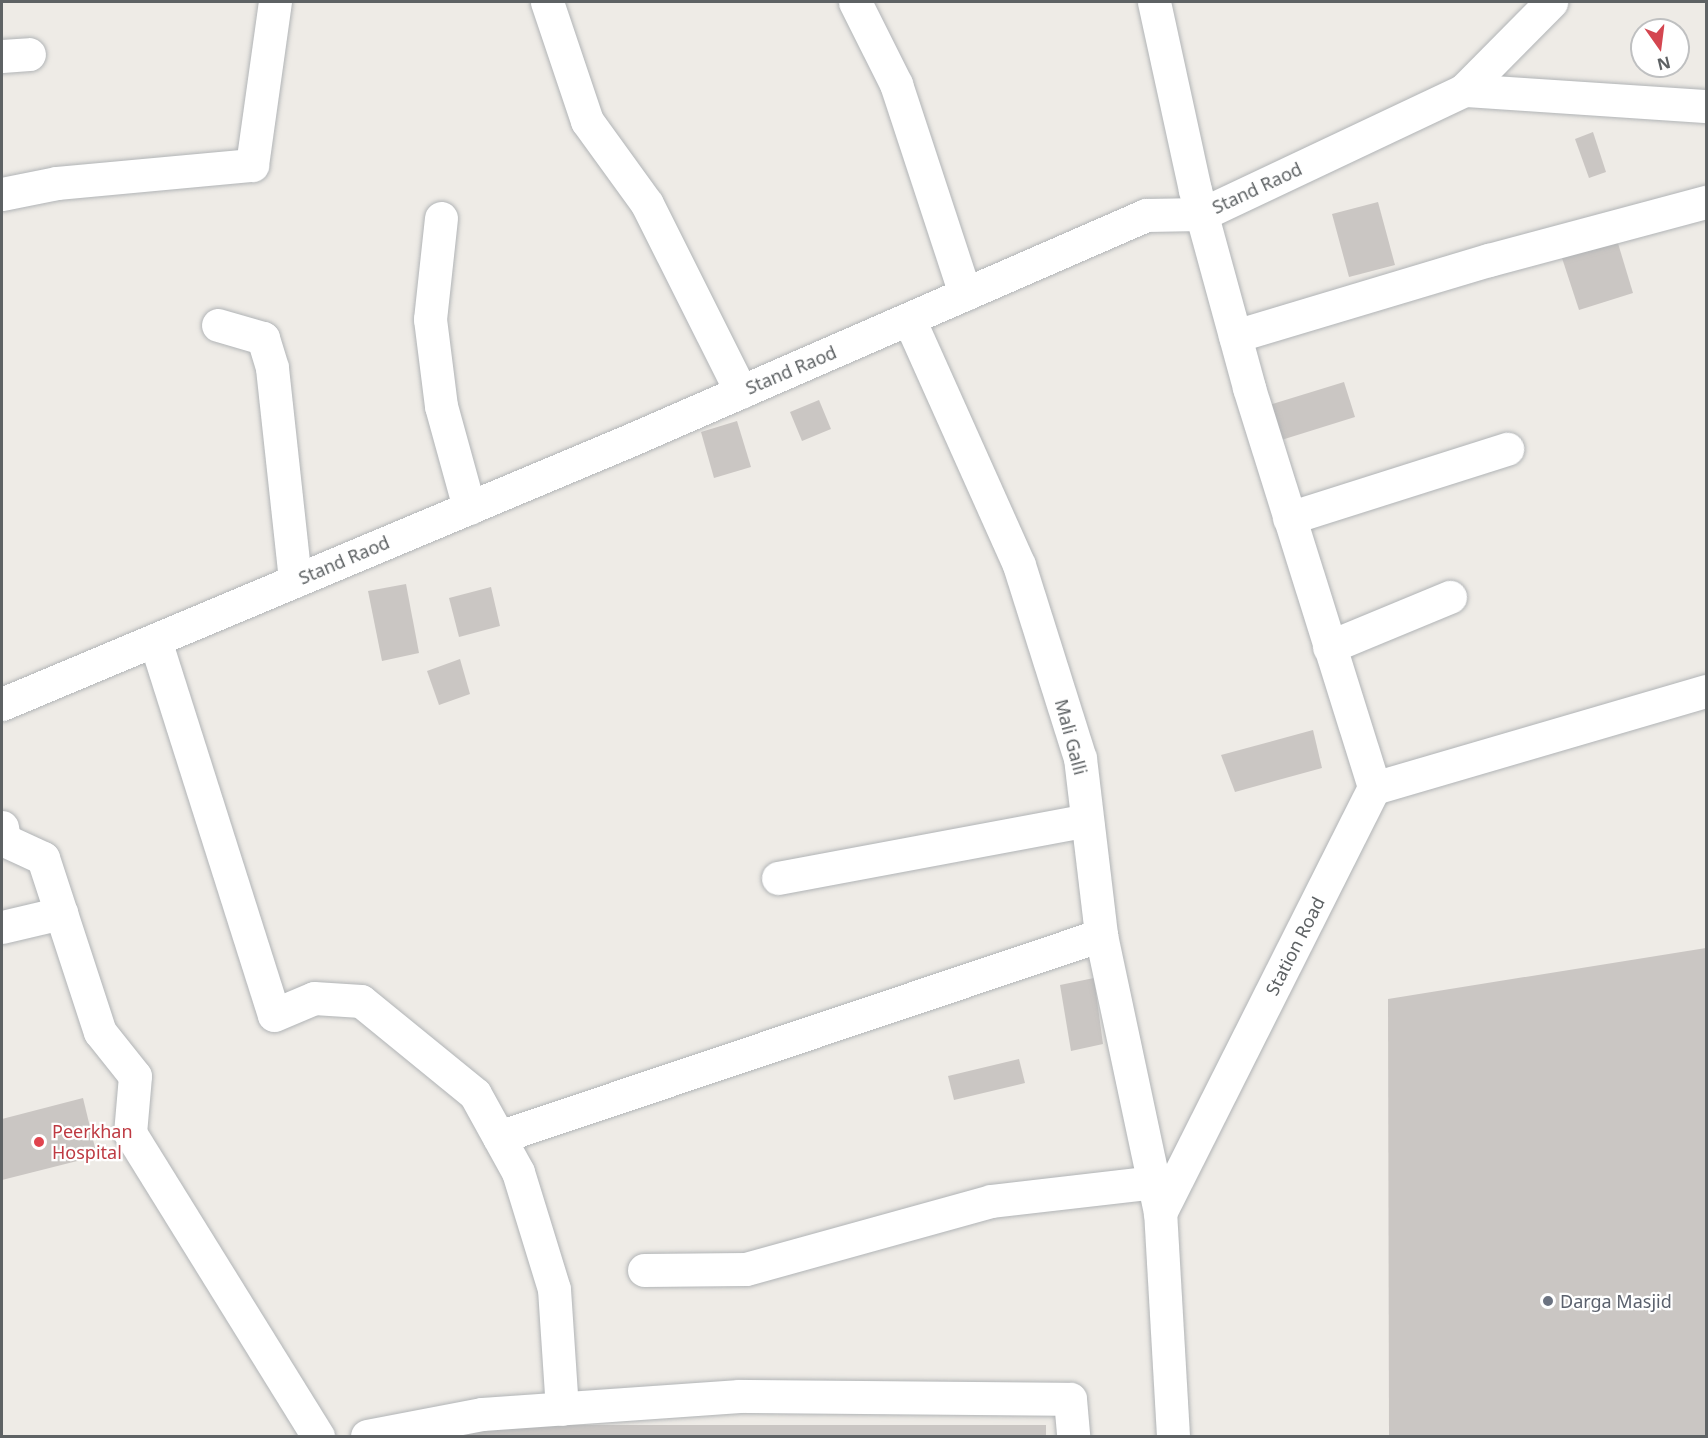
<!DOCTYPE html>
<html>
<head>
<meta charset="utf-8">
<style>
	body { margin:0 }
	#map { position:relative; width:1708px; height:1438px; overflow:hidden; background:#eeebe6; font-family:"Noto Sans",sans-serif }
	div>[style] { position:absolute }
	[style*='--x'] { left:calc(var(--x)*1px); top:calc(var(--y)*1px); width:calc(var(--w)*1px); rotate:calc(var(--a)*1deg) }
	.building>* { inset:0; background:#cac6c3 }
	.roads { filter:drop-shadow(0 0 2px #b1b4b6) drop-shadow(0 0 2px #b1b4b6) }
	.street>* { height:33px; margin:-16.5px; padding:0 16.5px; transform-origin:16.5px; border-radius:16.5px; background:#fff }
	.secondary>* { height:33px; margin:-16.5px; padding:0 16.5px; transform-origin:16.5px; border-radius:16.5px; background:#fff }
	.dots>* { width:16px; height:16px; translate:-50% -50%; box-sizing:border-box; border:3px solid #fff; border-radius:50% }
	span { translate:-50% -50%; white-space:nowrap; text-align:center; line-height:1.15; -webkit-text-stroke:4.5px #fff; paint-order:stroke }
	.street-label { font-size:18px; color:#5e6264 }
	.health-label { font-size:18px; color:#be3a42 }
	.left { translate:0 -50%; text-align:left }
	.worship-label { font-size:18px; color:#5b616d }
	.frame { position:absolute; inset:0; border:3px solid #5e6264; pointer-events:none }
	.north { position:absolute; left:1630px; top:18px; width:60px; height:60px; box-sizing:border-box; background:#fff; border:2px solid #bfc0c1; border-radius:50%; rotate:166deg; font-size:16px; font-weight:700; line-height:24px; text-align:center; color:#5e6264 }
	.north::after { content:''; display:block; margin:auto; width:21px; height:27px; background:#d44650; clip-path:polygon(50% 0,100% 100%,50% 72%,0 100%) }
</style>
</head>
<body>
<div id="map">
	<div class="building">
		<div style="clip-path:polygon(1593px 132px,1606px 172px,1589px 178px,1575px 139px)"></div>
		<div style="clip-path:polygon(1378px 202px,1395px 265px,1349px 277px,1332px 214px)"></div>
		<div style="clip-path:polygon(1617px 240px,1633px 293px,1579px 310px,1562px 258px)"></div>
		<div style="clip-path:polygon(1344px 382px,1355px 417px,1275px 442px,1263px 407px)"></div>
		<div style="clip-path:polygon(819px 400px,831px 429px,802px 441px,790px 412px)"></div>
		<div style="clip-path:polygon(737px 421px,751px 467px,714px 478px,701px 432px)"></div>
		<div style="clip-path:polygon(406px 584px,419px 653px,382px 661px,368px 591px)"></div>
		<div style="clip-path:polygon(491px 587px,500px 626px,459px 637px,449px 598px)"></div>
		<div style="clip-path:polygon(460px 659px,470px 694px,439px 705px,427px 671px)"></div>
		<div style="clip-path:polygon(1313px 730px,1322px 768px,1235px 792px,1221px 755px)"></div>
		<div style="clip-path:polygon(1706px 948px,1706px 1436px,1389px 1436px,1388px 999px)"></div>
		<div style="clip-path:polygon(1094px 978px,1103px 1044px,1071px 1051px,1060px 985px)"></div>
		<div style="clip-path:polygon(1019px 1059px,1025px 1083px,954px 1100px,948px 1076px)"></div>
		<div style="clip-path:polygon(83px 1098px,97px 1156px,2px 1180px,2px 1119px)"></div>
		<div style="clip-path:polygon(445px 1425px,1046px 1425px,1046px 1436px,445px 1436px)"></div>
	</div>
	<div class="roads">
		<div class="street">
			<div style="--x:547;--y:2;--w:126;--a:71.4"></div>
			<div style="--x:587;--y:121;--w:102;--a:54.1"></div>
			<div style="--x:647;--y:204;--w:210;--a:63.4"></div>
			<div style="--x:855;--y:2;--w:92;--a:63.4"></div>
			<div style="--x:896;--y:84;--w:221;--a:71.8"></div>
			<div style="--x:1154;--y:2;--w:192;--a:77.7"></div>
			<div style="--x:1195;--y:190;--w:205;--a:74.7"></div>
			<div style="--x:1249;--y:388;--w:419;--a:72.6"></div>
			<div style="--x:2;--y:56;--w:27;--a:-4"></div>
			<div style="--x:1464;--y:90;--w:243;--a:3.8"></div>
			<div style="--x:2;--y:194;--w:56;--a:-11.3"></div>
			<div style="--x:57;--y:183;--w:196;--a:-5.3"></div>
			<div style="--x:252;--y:165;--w:165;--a:-82"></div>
			<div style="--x:441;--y:218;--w:102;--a:96.2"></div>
			<div style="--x:430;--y:319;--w:88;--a:82.8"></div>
			<div style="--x:441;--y:406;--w:106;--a:74.6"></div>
			<div style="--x:909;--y:319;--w:269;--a:65.9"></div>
			<div style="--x:1019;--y:565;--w:202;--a:72.5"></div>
			<div style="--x:1080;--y:758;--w:178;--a:83.2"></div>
			<div style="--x:1101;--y:935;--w:284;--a:78"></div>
			<div style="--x:218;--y:325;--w:47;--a:16.1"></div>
			<div style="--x:263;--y:338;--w:31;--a:73"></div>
			<div style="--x:272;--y:368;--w:214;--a:83.8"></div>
			<div style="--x:1235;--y:336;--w:265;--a:-16.7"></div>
			<div style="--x:1489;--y:260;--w:225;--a:-15"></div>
			<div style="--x:1289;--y:518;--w:229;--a:-17.6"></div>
			<div style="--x:155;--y:640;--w:393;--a:72.4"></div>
			<div style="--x:274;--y:1015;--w:43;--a:-23"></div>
			<div style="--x:314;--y:998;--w:47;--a:3.7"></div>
			<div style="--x:361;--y:1001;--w:147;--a:39.2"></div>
			<div style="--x:475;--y:1094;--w:89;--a:61.1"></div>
			<div style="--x:518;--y:1172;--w:122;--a:72.9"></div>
			<div style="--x:554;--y:1289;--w:120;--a:86.2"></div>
			<div style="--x:1329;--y:647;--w:131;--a:-22.5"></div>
			<div style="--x:2;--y:827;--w:13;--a:81"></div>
			<div style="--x:4;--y:840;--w:43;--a:24.8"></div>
			<div style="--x:43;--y:858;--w:183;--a:71.9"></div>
			<div style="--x:100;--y:1032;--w:56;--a:51.5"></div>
			<div style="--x:135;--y:1076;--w:57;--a:95"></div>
			<div style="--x:130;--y:1133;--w:357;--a:58.2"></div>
			<div style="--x:778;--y:878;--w:314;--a:-10.6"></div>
			<div style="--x:2;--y:927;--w:61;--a:-13.3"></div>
			<div style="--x:499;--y:1137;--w:635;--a:-18.55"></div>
			<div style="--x:644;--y:1270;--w:102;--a:-0.6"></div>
			<div style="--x:746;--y:1269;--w:254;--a:-15.5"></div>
			<div style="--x:991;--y:1201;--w:164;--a:-6.6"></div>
			<div style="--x:367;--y:1436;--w:117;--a:-10.8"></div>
			<div style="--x:482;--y:1414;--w:258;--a:-4"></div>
			<div style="--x:739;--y:1396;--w:331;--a:0.5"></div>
			<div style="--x:1070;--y:1399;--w:37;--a:85"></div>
		</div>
		<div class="secondary">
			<div style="--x:2;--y:704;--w:679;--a:-22.79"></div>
			<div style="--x:628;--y:441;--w:565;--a:-23.57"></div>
			<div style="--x:1146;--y:215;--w:56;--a:-1"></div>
			<div style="--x:1202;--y:214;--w:290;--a:-25.3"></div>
			<div style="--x:1464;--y:90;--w:124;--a:-45.3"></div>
			<div style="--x:1173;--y:1436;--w:223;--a:-93.3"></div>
			<div style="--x:1160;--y:1213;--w:476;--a:-63.3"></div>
			<div style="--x:1374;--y:788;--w:346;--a:-16.3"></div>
		</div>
	</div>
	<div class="dots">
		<div style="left:39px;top:1142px;background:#e0444e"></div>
		<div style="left:1548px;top:1301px;background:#6b7280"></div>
	</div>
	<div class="street-label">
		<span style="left:1257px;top:188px;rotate:-25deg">Stand Raod</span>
		<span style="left:791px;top:370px;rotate:-23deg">Stand Raod</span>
		<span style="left:344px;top:560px;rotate:-23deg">Stand Raod</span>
		<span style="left:1071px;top:737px;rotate:75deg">Mali Galli</span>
		<span style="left:1295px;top:946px;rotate:-63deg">Station Road</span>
	</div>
	<div class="health-label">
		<span class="left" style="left:52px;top:1142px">Peerkhan<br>Hospital</span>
	</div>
	<div class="worship-label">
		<span class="left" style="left:1560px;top:1301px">Darga Masjid</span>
	</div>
	<div class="frame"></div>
	<div class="north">N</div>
</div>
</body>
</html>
